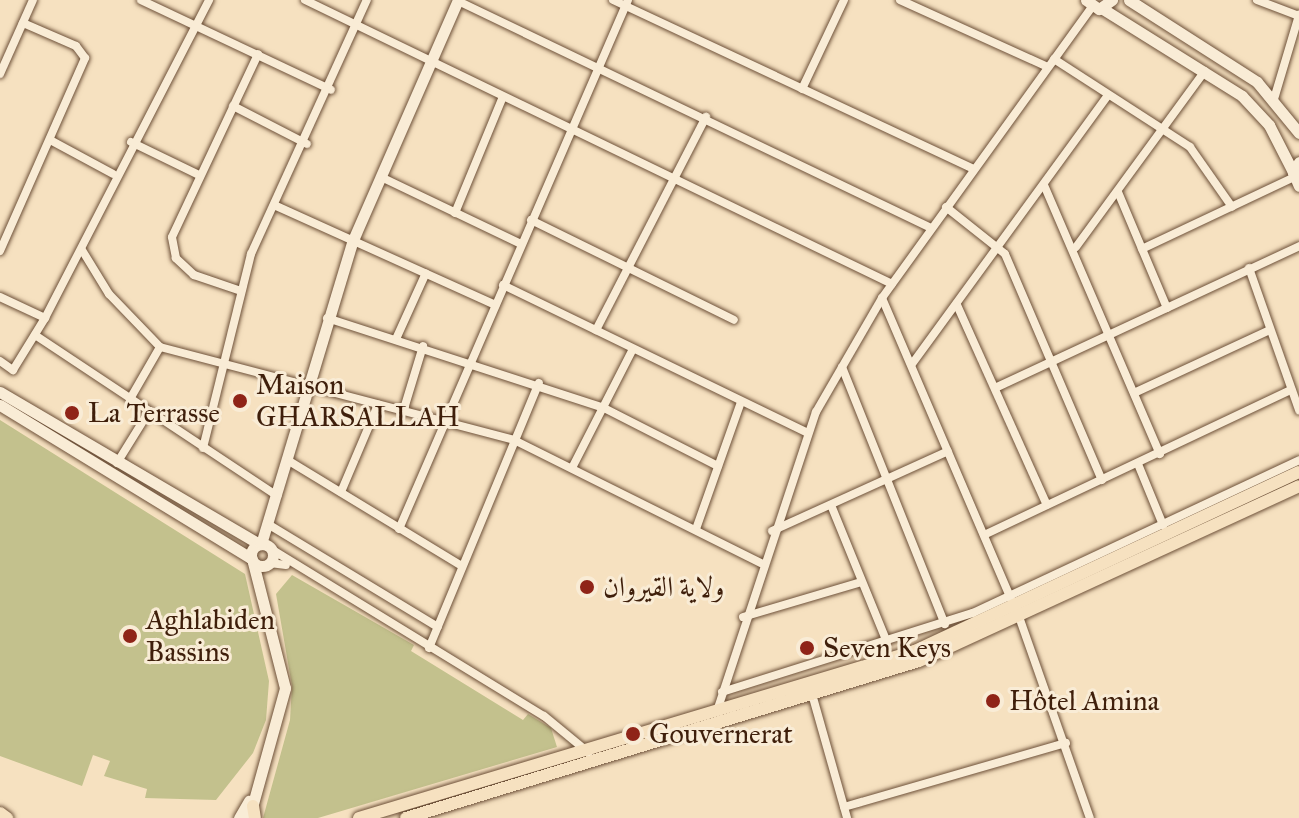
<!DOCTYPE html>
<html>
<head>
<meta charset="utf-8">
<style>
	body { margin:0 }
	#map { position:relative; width:1299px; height:818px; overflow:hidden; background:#f6e1c0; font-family:"IM FELL Great Primer",Amiri,serif }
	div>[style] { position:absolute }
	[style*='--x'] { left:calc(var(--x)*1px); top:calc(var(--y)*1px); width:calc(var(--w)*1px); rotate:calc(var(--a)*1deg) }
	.green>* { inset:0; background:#c3c18d }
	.roads { filter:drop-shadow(0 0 2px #6d5038) drop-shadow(0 0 2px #6d5038) }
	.street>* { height:8px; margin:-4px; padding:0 4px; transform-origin:4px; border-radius:4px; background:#f9ecd6 }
	.secondary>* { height:11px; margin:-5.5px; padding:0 5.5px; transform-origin:5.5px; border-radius:5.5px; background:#f9ecd6 }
	.secondary>.ring { margin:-5.5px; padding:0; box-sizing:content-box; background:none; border:11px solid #f9ecd6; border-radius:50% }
	.primary>* { height:12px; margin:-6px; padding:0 6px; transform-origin:6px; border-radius:6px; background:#f6e1c0 }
	.dots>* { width:22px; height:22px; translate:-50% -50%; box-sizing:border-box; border:4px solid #f9ecd6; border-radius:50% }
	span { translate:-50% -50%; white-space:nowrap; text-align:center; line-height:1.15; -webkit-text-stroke:6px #f9ecd6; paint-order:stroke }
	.poi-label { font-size:28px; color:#3f1f0b }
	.left { translate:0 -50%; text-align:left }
</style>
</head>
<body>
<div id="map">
	<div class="green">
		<div style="clip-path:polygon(0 420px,245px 574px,269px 681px,266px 720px,253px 753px,216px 800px,145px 798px,147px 789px,104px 776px,110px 761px,93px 755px,82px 786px,0 756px)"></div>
		<div style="clip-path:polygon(292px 575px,414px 645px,411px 651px,523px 720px,528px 714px,551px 728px,557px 747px,318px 818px,263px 818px,290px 720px,292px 686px,276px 594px)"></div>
	</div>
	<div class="roads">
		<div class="street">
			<div style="--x:141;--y:0;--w:210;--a:25.3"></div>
			<div style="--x:305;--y:0;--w:652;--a:25.82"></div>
			<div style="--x:613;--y:0;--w:398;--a:25.1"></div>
			<div style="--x:900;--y:0;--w:162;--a:24.4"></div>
			<div style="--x:1257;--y:0;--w:45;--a:20.9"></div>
			<div style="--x:458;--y:1;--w:525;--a:25.64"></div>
			<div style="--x:1054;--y:59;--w:162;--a:32.9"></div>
			<div style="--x:1190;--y:147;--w:73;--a:55"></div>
			<div style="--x:0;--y:74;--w:81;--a:-66"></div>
			<div style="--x:802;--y:89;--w:98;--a:-64.7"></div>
			<div style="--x:1274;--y:99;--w:88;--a:-73.4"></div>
			<div style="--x:233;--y:106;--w:83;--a:27.2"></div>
			<div style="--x:52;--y:141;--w:69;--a:28.4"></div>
			<div style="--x:131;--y:142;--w:73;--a:25.9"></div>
			<div style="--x:381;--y:177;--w:155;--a:25.6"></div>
			<div style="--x:1044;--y:185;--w:293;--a:66.7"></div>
			<div style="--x:1118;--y:192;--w:126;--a:67.1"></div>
			<div style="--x:274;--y:205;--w:243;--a:24.3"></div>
			<div style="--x:946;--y:207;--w:75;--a:38.5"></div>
			<div style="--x:1005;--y:254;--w:246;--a:66.8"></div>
			<div style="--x:455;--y:213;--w:123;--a:-67.6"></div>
			<div style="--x:531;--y:220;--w:226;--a:26.2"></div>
			<div style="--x:1076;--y:247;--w:218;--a:-53.8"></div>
			<div style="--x:1142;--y:249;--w:168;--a:-25.3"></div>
			<div style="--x:82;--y:250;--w:52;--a:58.5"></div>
			<div style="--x:109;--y:294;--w:74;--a:46.1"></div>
			<div style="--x:160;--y:347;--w:366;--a:14.7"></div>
			<div style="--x:514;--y:440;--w:276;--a:26.5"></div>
			<div style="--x:0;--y:251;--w:211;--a:-66.2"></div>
			<div style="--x:85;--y:58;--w:15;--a:-127"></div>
			<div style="--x:76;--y:46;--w:58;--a:-156.5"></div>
			<div style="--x:1249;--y:268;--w:151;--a:70.6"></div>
			<div style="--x:503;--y:285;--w:337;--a:25.9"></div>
			<div style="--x:241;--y:291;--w:50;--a:-161.2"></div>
			<div style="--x:194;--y:275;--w:25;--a:-137"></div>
			<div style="--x:176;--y:258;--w:21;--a:-101"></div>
			<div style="--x:172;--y:237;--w:202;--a:-64.8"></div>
			<div style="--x:0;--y:297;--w:50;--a:25"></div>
			<div style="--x:882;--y:298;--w:327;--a:66.8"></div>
			<div style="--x:957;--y:305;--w:219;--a:65.8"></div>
			<div style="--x:327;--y:318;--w:291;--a:18"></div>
			<div style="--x:604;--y:408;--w:128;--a:27"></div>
			<div style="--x:596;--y:330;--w:240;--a:-62.7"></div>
			<div style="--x:35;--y:335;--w:291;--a:33.6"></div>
			<div style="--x:396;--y:339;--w:72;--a:-65.6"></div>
			<div style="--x:0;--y:361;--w:16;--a:35"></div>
			<div style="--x:13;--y:370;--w:61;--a:-58.4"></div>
			<div style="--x:45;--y:318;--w:358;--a:-62.7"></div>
			<div style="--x:912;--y:364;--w:333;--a:-53.9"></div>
			<div style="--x:842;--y:367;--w:277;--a:68.2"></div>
			<div style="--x:995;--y:388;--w:336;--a:-25"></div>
			<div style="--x:1134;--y:393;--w:150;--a:-24.9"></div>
			<div style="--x:130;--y:399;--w:60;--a:-60"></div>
			<div style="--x:403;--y:412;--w:69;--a:-73.1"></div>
			<div style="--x:203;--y:448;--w:200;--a:-76.1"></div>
			<div style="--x:251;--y:254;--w:279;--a:-65.5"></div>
			<div style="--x:289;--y:461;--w:202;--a:31.3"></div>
			<div style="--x:117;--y:463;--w:59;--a:-58.2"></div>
			<div style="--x:1138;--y:464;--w:66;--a:67.7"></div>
			<div style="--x:572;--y:468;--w:134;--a:-62.9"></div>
			<div style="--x:341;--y:492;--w:95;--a:-67"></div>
			<div style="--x:831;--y:505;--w:148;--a:67.8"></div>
			<div style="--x:271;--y:526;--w:195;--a:31.2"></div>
			<div style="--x:399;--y:529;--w:576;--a:-66.59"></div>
			<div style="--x:696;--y:529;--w:135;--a:-70.5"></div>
			<div style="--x:772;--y:531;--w:193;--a:-24.4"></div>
			<div style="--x:984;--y:535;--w:340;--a:-25.3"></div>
			<div style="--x:271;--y:549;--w:320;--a:31.5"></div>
			<div style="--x:544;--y:716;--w:58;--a:39.4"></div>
			<div style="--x:270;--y:563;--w:16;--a:7"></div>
			<div style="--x:1017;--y:611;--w:219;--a:70.6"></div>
			<div style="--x:743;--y:617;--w:123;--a:-16.5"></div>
			<div style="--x:429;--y:648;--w:287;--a:-67.5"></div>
			<div style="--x:722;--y:692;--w:263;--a:-17.5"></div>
			<div style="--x:973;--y:613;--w:360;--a:-25.1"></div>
			<div style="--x:812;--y:694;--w:129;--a:74.2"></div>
			<div style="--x:717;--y:711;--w:315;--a:-71.7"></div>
			<div style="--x:816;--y:412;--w:132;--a:-59.9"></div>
			<div style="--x:882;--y:298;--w:359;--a:-54.2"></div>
			<div style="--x:844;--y:807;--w:231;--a:-16.1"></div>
		</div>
		<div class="secondary">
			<div style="--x:1086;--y:0;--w:16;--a:35"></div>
			<div style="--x:1099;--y:9;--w:16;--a:-35"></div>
			<div style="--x:1129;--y:0;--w:152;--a:32.6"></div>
			<div style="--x:1257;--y:82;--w:66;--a:50.5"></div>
			<div style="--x:1103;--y:9;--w:164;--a:32"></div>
			<div style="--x:1242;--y:96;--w:40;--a:47"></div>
			<div style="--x:1269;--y:125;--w:53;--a:62.9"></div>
			<div style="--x:1299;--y:162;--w:12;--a:121"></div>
			<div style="--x:1293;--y:172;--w:15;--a:67"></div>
			<div style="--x:0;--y:392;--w:300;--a:30.4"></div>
			<div style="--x:0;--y:405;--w:295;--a:31.4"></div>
			<div class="ring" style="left:251px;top:544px;width:11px;height:11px"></div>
			<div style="--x:261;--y:544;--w:318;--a:-73.2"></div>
			<div style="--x:353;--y:240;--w:262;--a:-66.4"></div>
			<div style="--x:239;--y:818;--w:20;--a:-60"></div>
			<div style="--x:249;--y:818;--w:135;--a:-74.5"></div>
			<div style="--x:285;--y:688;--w:130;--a:-104.3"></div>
		</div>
		<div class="primary">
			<div style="--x:253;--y:806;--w:12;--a:81"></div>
			<div style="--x:0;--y:813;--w:9;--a:36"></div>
			<div style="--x:359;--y:818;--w:581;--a:-16.72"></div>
			<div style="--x:915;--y:651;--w:424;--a:-25"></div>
			<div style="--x:406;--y:818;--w:536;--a:-17.02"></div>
			<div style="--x:919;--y:661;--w:418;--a:-24.7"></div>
		</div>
	</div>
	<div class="dots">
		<div style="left:240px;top:401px;background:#8f2418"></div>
		<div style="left:72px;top:413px;background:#8f2418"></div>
		<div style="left:587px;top:587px;background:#8f2418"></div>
		<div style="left:130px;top:636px;background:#8f2418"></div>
		<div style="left:807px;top:648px;background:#8f2418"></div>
		<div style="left:993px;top:701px;background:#8f2418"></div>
		<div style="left:633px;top:734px;background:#8f2418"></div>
	</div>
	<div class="poi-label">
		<span class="left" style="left:256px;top:401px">Maison<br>GHARSALLAH</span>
		<span class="left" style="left:88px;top:413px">La Terrasse</span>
		<span class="left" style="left:603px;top:587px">ولاية القيروان</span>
		<span class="left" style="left:146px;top:636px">Aghlabiden<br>Bassins</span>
		<span class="left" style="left:823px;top:648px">Seven Keys</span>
		<span class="left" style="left:1009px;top:701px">Hôtel Amina</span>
		<span class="left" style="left:649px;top:734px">Gouvernerat</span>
	</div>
</div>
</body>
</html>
